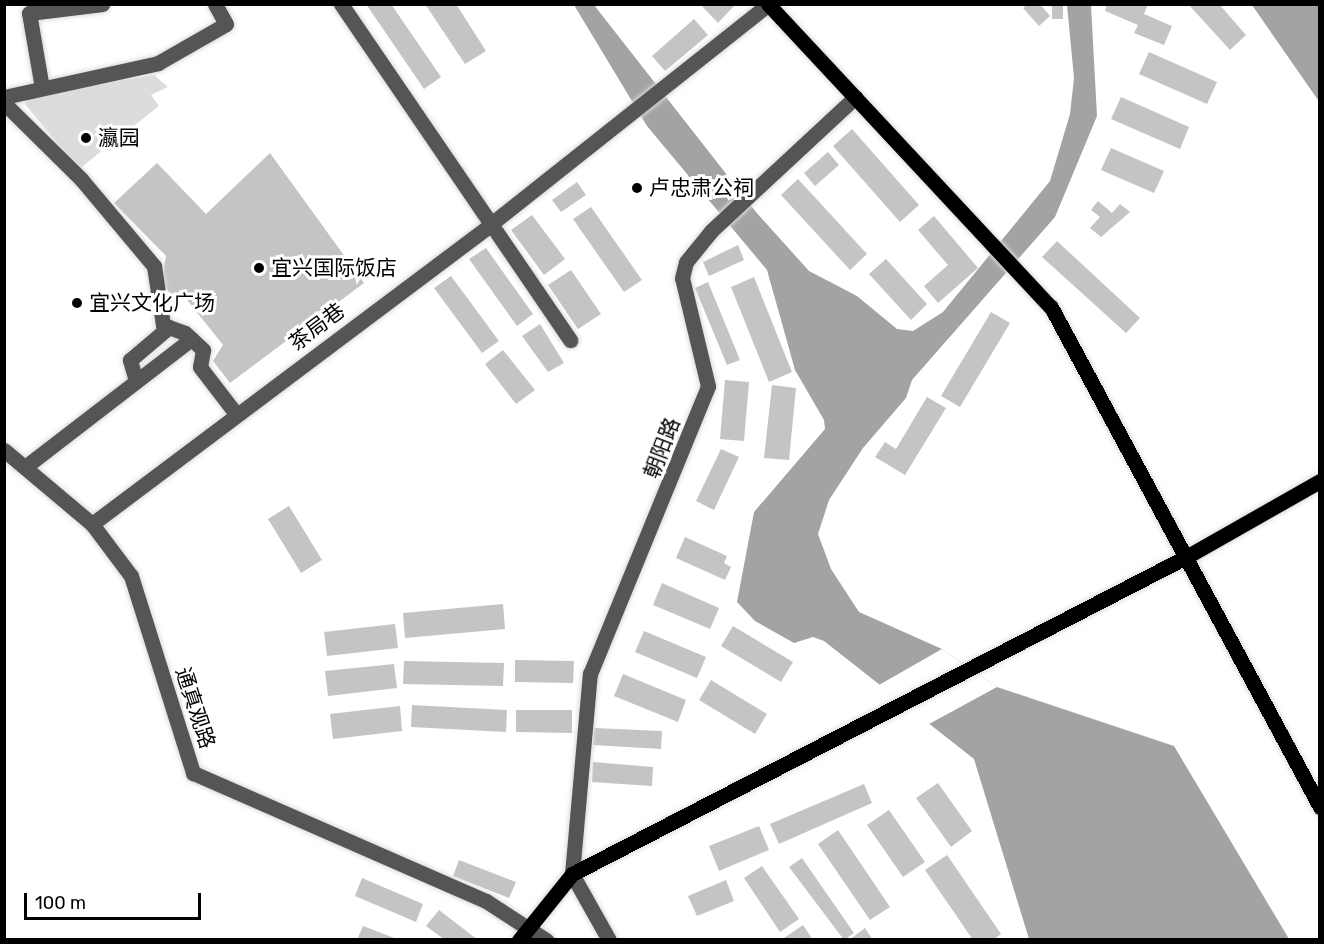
<!DOCTYPE html>
<html>
<head>
<meta charset="utf-8">
<style>
	body { margin:0 }
	#map { position:relative; width:1324px; height:944px; overflow:hidden; background:#fff; font-family:Rubik,"Noto Sans SC",sans-serif }
	div>[style] { position:absolute }
	[style*='--x'] { left:calc(var(--x)*1px); top:calc(var(--y)*1px); width:calc(var(--w)*1px); rotate:calc(var(--a)*1deg) }
	.green>* { inset:0; background:#dcdcdc }
	.water>* { inset:0; background:#a3a3a3 }
	.pier>* { inset:0; background:#fff }
	.building>* { inset:0; background:#c4c4c4 }
	.roads { filter:drop-shadow(0 0 2px #dbdbdb) drop-shadow(0 0 2px #dbdbdb) }
	.minor>* { height:15px; margin:-7.5px; padding:0 7.5px; transform-origin:7.5px; border-radius:7.5px; background:#555 }
	.major>* { height:15px; margin:-7.5px; padding:0 7.5px; transform-origin:7.5px; border-radius:7.5px; background:#000 }
	.dots>* { width:16px; height:16px; translate:-50% -50%; box-sizing:border-box; border:3px solid #fff; border-radius:50% }
	span { translate:-50% -50%; white-space:nowrap; text-align:center; line-height:1.15; -webkit-text-stroke:6px #fff; paint-order:stroke }
	.poi-label { font-size:21px; color:#000 }
	.left { translate:0 -50%; text-align:left }
	.street-label { font-size:21px; color:#000 }
	.frame { position:absolute; inset:0; border:6px solid #000; pointer-events:none }
	.scale { position:absolute; left:24px; top:893px; width:177px; height:27px; box-sizing:border-box; border:3px solid #000; border-top:0; padding-left:8px; font-size:18px; line-height:21px; white-space:nowrap; color:#000; -webkit-text-stroke:4px #fff; paint-order:stroke }
</style>
</head>
<body>
<div id="map">
	<div class="green">
		<div style="clip-path:polygon(154px 75px,168px 87px,151px 95px,159px 106px,79px 169px,25px 104px,29px 96px)"></div>
	</div>
	<div class="water">
		<div style="clip-path:polygon(574px 5px,594px 5px,756px 212px,809px 271px,857px 296px,897px 329px,913px 331px,943px 312px,1050px 181px,1070px 114px,1074px 78px,1067px 5px,1091px 5px,1097px 116px,1055px 217px,912px 380px,906px 398px,863px 448px,829px 500px,818px 534px,831px 569px,859px 612px,942px 649px,997px 687px,1174px 746px,1289px 939px,1029px 939px,974px 759px,824px 641px,813px 637px,794px 643px,755px 621px,737px 602px,754px 512px,825px 429px,824px 420px,795px 370px,767px 270px,647px 126px)"></div>
		<div style="clip-path:polygon(1252px 5px,1319px 5px,1319px 102px,1318px 100px)"></div>
	</div>
	<div class="pier">
		<div style="clip-path:polygon(942px 649px,997px 687px,929px 724px,879px 685px)"></div>
	</div>
	<div class="building">
		<div style="clip-path:polygon(366px 4px,391px 4px,441px 77px,424px 89px)"></div>
		<div style="clip-path:polygon(425px 4px,456px 4px,486px 51px,465px 64px)"></div>
		<div style="clip-path:polygon(700px 4px,732px 4px,734px 6px,718px 23px)"></div>
		<div style="clip-path:polygon(1028px 4px,1040px 4px,1050px 16px,1039px 26px,1023px 8px)"></div>
		<div style="clip-path:polygon(1052px 4px,1063px 4px,1063px 19px,1052px 19px)"></div>
		<div style="clip-path:polygon(1107px 4px,1148px 4px,1144px 14px,1172px 26px,1164px 45px,1134px 33px,1138px 25px,1105px 11px)"></div>
		<div style="clip-path:polygon(1188px 4px,1219px 4px,1246px 35px,1230px 50px)"></div>
		<div style="clip-path:polygon(694px 19px,708px 35px,665px 71px,652px 56px)"></div>
		<div style="clip-path:polygon(1149px 52px,1217px 82px,1207px 104px,1139px 74px)"></div>
		<div style="clip-path:polygon(1121px 97px,1189px 127px,1180px 149px,1111px 119px)"></div>
		<div style="clip-path:polygon(852px 129px,919px 205px,900px 222px,833px 146px)"></div>
		<div style="clip-path:polygon(1111px 148px,1164px 171px,1154px 193px,1101px 170px)"></div>
		<div style="clip-path:polygon(828px 152px,839px 165px,815px 186px,804px 173px)"></div>
		<div style="clip-path:polygon(270px 153px,364px 283px,230px 383px,213px 361px,223px 345px,184px 296px,176px 307px,162px 279px,166px 256px,114px 203px,157px 163px,206px 214px)"></div>
		<div style="clip-path:polygon(798px 179px,867px 254px,850px 270px,781px 195px)"></div>
		<div style="clip-path:polygon(577px 182px,586px 195px,561px 212px,552px 200px)"></div>
		<div style="clip-path:polygon(1098px 201px,1112px 213px,1120px 204px,1130px 212px,1101px 237px,1090px 228px,1100px 217px,1091px 210px)"></div>
		<div style="clip-path:polygon(591px 207px,642px 280px,624px 292px,573px 219px)"></div>
		<div style="clip-path:polygon(532px 215px,565px 259px,544px 275px,511px 230px)"></div>
		<div style="clip-path:polygon(934px 216px,978px 268px,938px 303px,924px 286px,948px 265px,918px 230px)"></div>
		<div style="clip-path:polygon(1057px 241px,1140px 318px,1126px 333px,1042px 257px)"></div>
		<div style="clip-path:polygon(738px 245px,744px 260px,709px 276px,703px 262px)"></div>
		<div style="clip-path:polygon(486px 248px,533px 314px,517px 326px,469px 259px)"></div>
		<div style="clip-path:polygon(886px 259px,927px 304px,911px 320px,869px 274px)"></div>
		<div style="clip-path:polygon(571px 270px,601px 314px,578px 329px,548px 285px)"></div>
		<div style="clip-path:polygon(451px 276px,499px 341px,482px 353px,434px 288px)"></div>
		<div style="clip-path:polygon(754px 277px,792px 372px,769px 382px,731px 287px)"></div>
		<div style="clip-path:polygon(708px 282px,740px 360px,727px 365px,695px 288px)"></div>
		<div style="clip-path:polygon(991px 312px,1010px 323px,960px 407px,941px 396px)"></div>
		<div style="clip-path:polygon(540px 324px,564px 363px,548px 372px,522px 336px)"></div>
		<div style="clip-path:polygon(503px 350px,535px 390px,516px 404px,485px 364px)"></div>
		<div style="clip-path:polygon(725px 380px,749px 382px,744px 441px,720px 439px)"></div>
		<div style="clip-path:polygon(772px 385px,796px 388px,789px 460px,764px 458px)"></div>
		<div style="clip-path:polygon(927px 397px,946px 408px,905px 475px,875px 457px,885px 442px,896px 449px)"></div>
		<div style="clip-path:polygon(721px 449px,739px 457px,714px 510px,696px 501px)"></div>
		<div style="clip-path:polygon(289px 506px,322px 560px,301px 573px,268px 519px)"></div>
		<div style="clip-path:polygon(685px 537px,727px 556px,724px 563px,731px 567px,725px 580px,676px 558px)"></div>
		<div style="clip-path:polygon(662px 583px,719px 608px,710px 629px,653px 605px)"></div>
		<div style="clip-path:polygon(503px 604px,505px 629px,405px 638px,403px 613px)"></div>
		<div style="clip-path:polygon(395px 624px,398px 648px,327px 656px,324px 632px)"></div>
		<div style="clip-path:polygon(733px 626px,793px 662px,781px 682px,721px 646px)"></div>
		<div style="clip-path:polygon(644px 631px,706px 657px,697px 678px,635px 652px)"></div>
		<div style="clip-path:polygon(515px 660px,574px 661px,573px 683px,515px 682px)"></div>
		<div style="clip-path:polygon(404px 661px,504px 663px,503px 686px,403px 684px)"></div>
		<div style="clip-path:polygon(394px 664px,397px 688px,328px 696px,325px 671px)"></div>
		<div style="clip-path:polygon(623px 674px,686px 700px,678px 722px,614px 696px)"></div>
		<div style="clip-path:polygon(711px 680px,767px 714px,755px 734px,699px 700px)"></div>
		<div style="clip-path:polygon(412px 705px,507px 710px,506px 732px,411px 727px)"></div>
		<div style="clip-path:polygon(400px 706px,402px 731px,333px 739px,330px 714px)"></div>
		<div style="clip-path:polygon(516px 710px,572px 710px,572px 733px,516px 732px)"></div>
		<div style="clip-path:polygon(594px 728px,662px 731px,661px 749px,593px 745px)"></div>
		<div style="clip-path:polygon(593px 762px,653px 767px,652px 786px,592px 782px)"></div>
		<div style="clip-path:polygon(938px 783px,972px 831px,951px 847px,916px 798px)"></div>
		<div style="clip-path:polygon(864px 784px,872px 803px,779px 844px,770px 824px)"></div>
		<div style="clip-path:polygon(889px 810px,925px 862px,903px 877px,867px 825px)"></div>
		<div style="clip-path:polygon(759px 826px,769px 850px,719px 871px,709px 846px)"></div>
		<div style="clip-path:polygon(838px 830px,890px 907px,870px 920px,818px 844px)"></div>
		<div style="clip-path:polygon(947px 855px,1001px 934px,993px 940px,973px 940px,925px 870px)"></div>
		<div style="clip-path:polygon(802px 858px,854px 933px,844px 940px,789px 867px)"></div>
		<div style="clip-path:polygon(459px 860px,516px 882px,509px 898px,453px 876px)"></div>
		<div style="clip-path:polygon(762px 866px,799px 919px,780px 932px,744px 878px)"></div>
		<div style="clip-path:polygon(362px 878px,423px 904px,416px 922px,355px 896px)"></div>
		<div style="clip-path:polygon(726px 880px,734px 901px,697px 916px,688px 896px)"></div>
		<div style="clip-path:polygon(439px 910px,478px 940px,445px 940px,426px 926px)"></div>
		<div style="clip-path:polygon(803px 925px,813px 940px,785px 940px,784px 938px)"></div>
		<div style="clip-path:polygon(363px 926px,397px 939px,397px 940px,357px 940px)"></div>
		<div style="clip-path:polygon(865px 928px,873px 940px,849px 940px)"></div>
	</div>
	<div class="roads">
		<div class="minor">
			<div style="--x:341;--y:4;--w:407;--a:55.7"></div>
			<div style="--x:42;--y:88;--w:76;--a:-99.8"></div>
			<div style="--x:29;--y:13;--w:74;--a:-7"></div>
			<div style="--x:4;--y:97;--w:158;--a:-12.4"></div>
			<div style="--x:158;--y:63;--w:78;--a:-29.8"></div>
			<div style="--x:226;--y:24;--w:23;--a:-119"></div>
			<div style="--x:4;--y:103;--w:108;--a:44.6"></div>
			<div style="--x:81;--y:179;--w:114;--a:50"></div>
			<div style="--x:154;--y:266;--w:60;--a:81.3"></div>
			<div style="--x:163;--y:325;--w:23;--a:20"></div>
			<div style="--x:185;--y:333;--w:25;--a:43"></div>
			<div style="--x:203;--y:350;--w:17;--a:100"></div>
			<div style="--x:200;--y:367;--w:59;--a:52.5"></div>
			<div style="--x:136;--y:381;--w:22;--a:-106"></div>
			<div style="--x:130;--y:360;--w:51;--a:-40.2"></div>
			<div style="--x:4;--y:450;--w:115;--a:40.1"></div>
			<div style="--x:92;--y:524;--w:65;--a:53.1"></div>
			<div style="--x:131;--y:576;--w:207;--a:72.5"></div>
			<div style="--x:193;--y:773;--w:320;--a:23.6"></div>
			<div style="--x:486;--y:901;--w:72;--a:33"></div>
			<div style="--x:25;--y:467;--w:210;--a:-37.6"></div>
			<div style="--x:92;--y:524;--w:499;--a:-36.9"></div>
			<div style="--x:491;--y:224;--w:355;--a:-38.4"></div>
			<div style="--x:609;--y:940;--w:76;--a:-119.3"></div>
			<div style="--x:572;--y:874;--w:201;--a:-84.9"></div>
			<div style="--x:590;--y:674;--w:311;--a:-67.7"></div>
			<div style="--x:708;--y:386;--w:111;--a:-103.5"></div>
			<div style="--x:682;--y:278;--w:16;--a:-76"></div>
			<div style="--x:686;--y:262;--w:40;--a:-51"></div>
			<div style="--x:711;--y:231;--w:197;--a:-42.9"></div>
		</div>
		<div class="major">
			<div style="--x:768;--y:4;--w:415;--a:47"></div>
			<div style="--x:1051;--y:307;--w:568;--a:61.72"></div>
			<div style="--x:519;--y:940;--w:85;--a:-51.2"></div>
			<div style="--x:572;--y:874;--w:691;--a:-27.31"></div>
			<div style="--x:1186;--y:557;--w:154;--a:-29.6"></div>
		</div>
	</div>
	<div class="dots">
		<div style="left:86px;top:138px;background:#000"></div>
		<div style="left:637px;top:188px;background:#000"></div>
		<div style="left:259px;top:268px;background:#000"></div>
		<div style="left:77px;top:303px;background:#000"></div>
	</div>
	<div class="poi-label">
		<span class="left" style="left:98px;top:138px">瀛园</span>
		<span class="left" style="left:649px;top:188px">卢忠肃公祠</span>
		<span class="left" style="left:271px;top:268px">宜兴国际饭店</span>
		<span class="left" style="left:89px;top:303px">宜兴文化广场</span>
	</div>
	<div class="street-label">
		<span style="left:317px;top:327px;rotate:-37deg">茶局巷</span>
		<span style="left:662px;top:448px;rotate:-69deg">朝阳路</span>
		<span style="left:195px;top:708px;rotate:72deg">通真观路</span>
	</div>
	<div class="frame"></div>
	<div class="scale">100 m</div>
</div>
</body>
</html>
